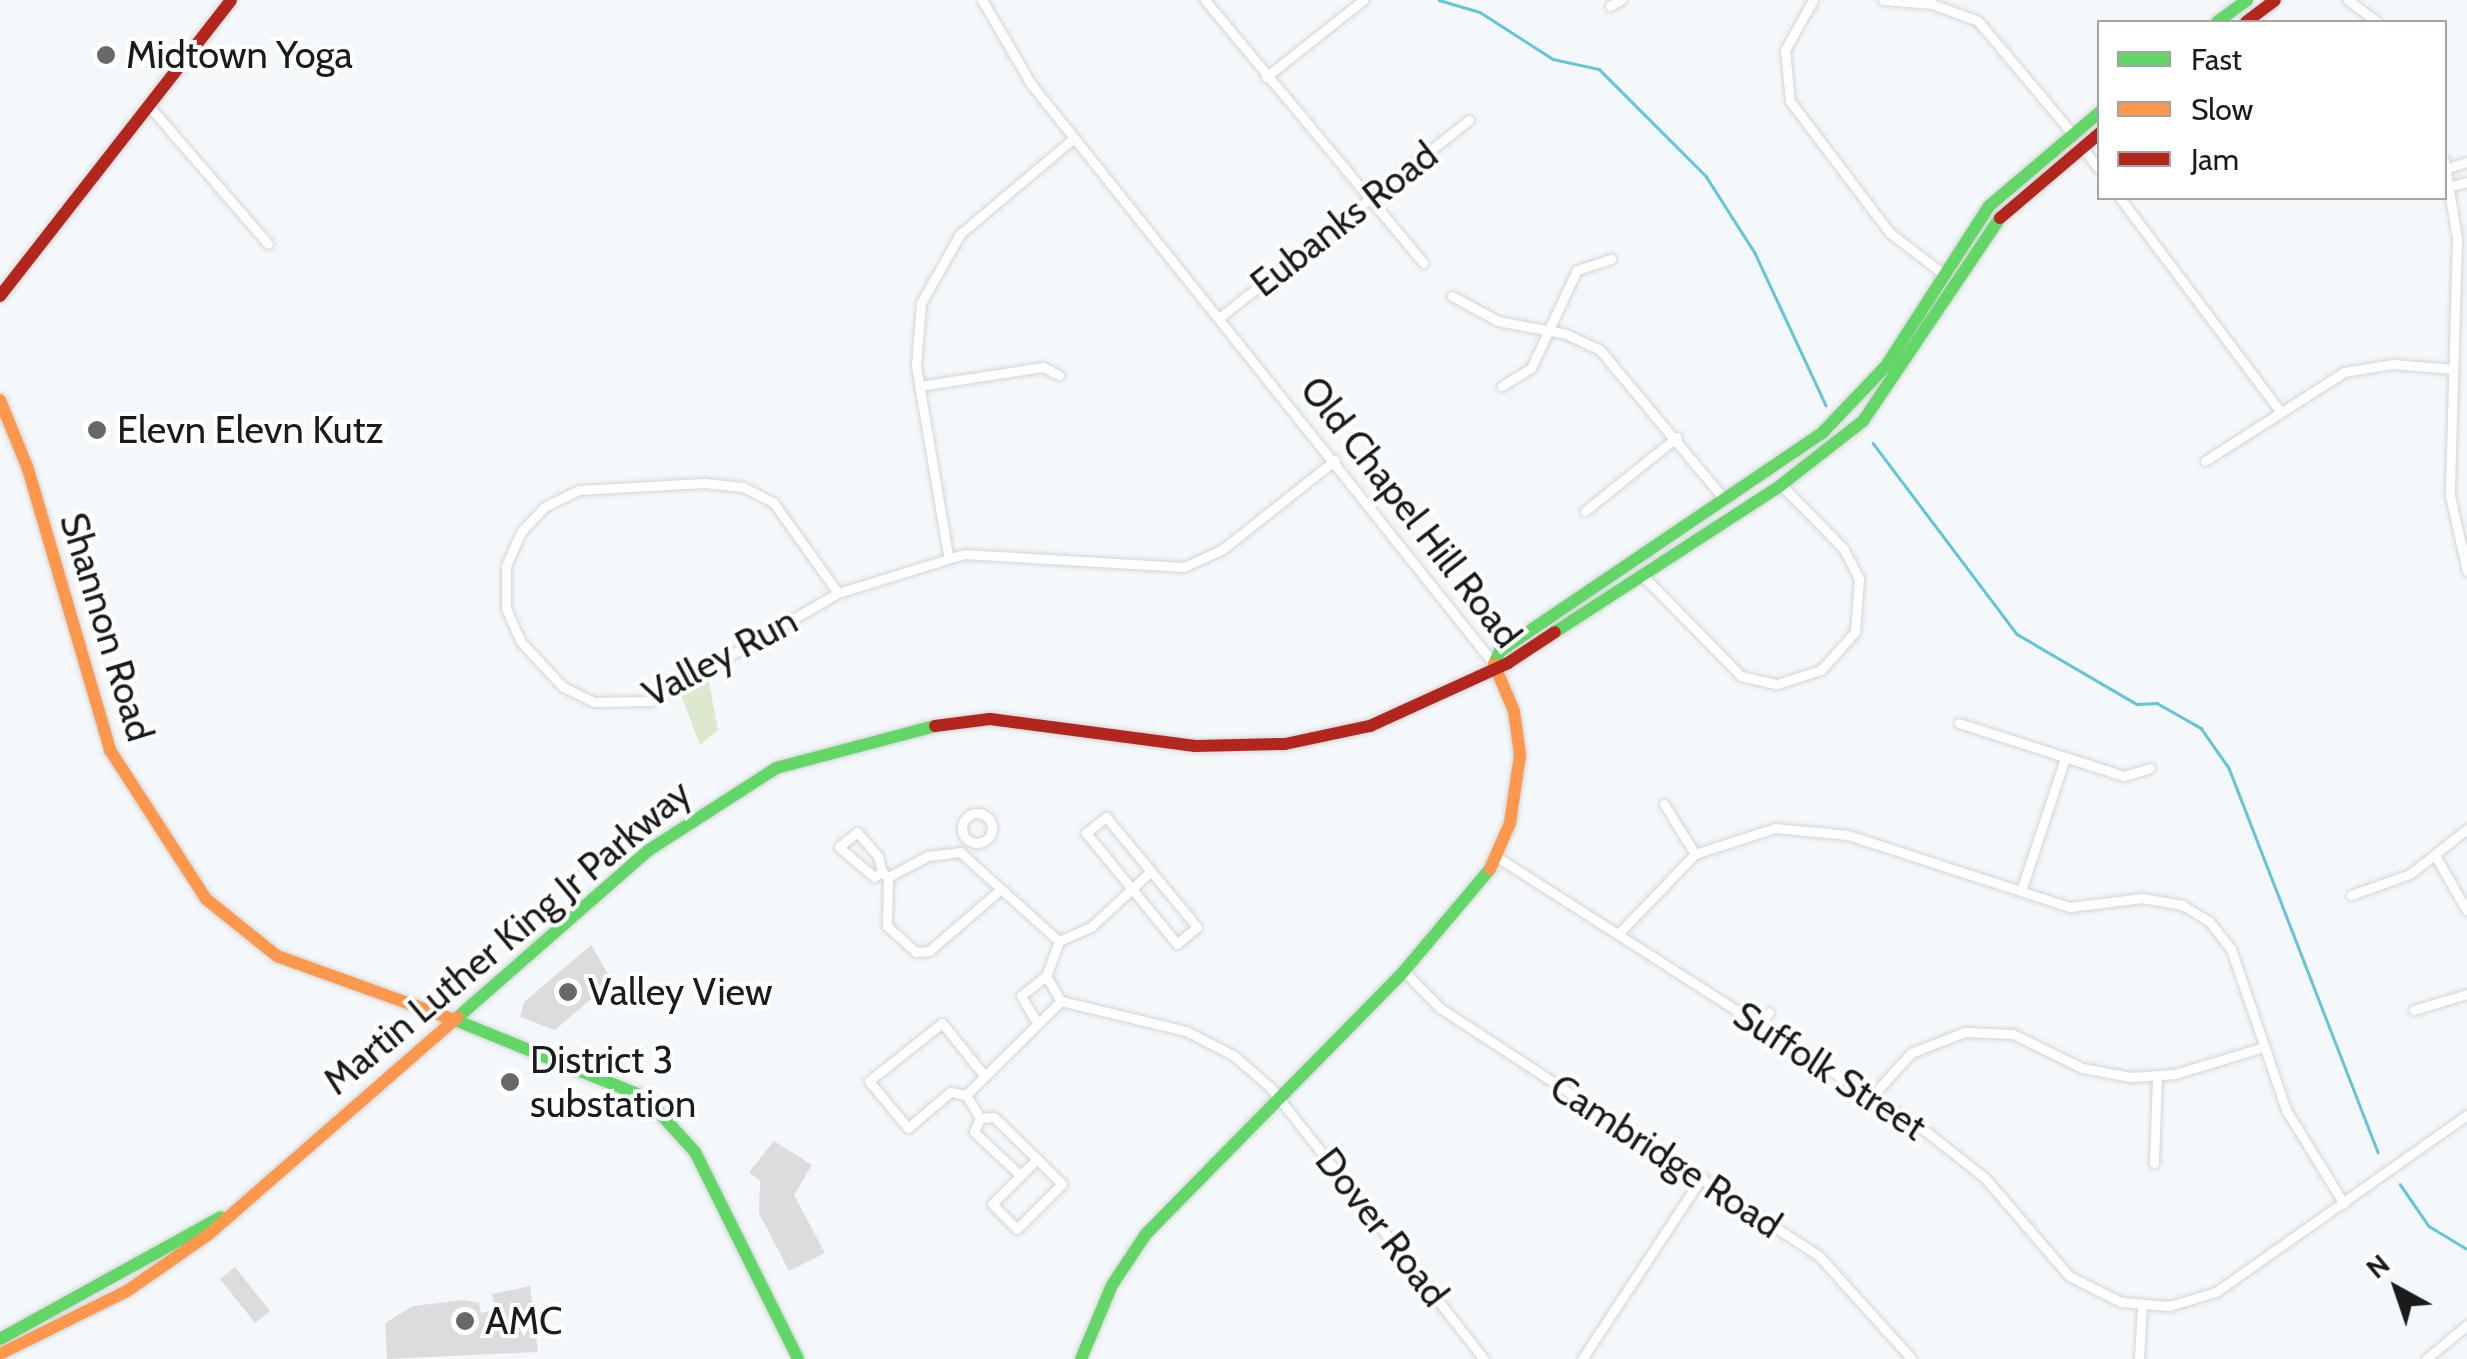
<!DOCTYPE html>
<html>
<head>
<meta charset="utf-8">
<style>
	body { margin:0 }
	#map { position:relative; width:2467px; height:1359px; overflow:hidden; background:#f5f8fa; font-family:Cabin,sans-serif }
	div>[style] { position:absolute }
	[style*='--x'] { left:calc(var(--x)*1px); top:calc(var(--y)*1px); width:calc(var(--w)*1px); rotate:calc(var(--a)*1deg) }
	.green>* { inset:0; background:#dbeacf }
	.stream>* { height:2.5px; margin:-1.25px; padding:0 1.25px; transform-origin:1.25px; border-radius:1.25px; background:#63c5d6 }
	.building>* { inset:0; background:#dcdcde }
	.roads { filter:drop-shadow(0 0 2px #d2d4d6) drop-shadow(0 0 2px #d2d4d6) }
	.street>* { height:9px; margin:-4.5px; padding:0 4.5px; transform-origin:4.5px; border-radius:4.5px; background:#fefefe }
	.street>.ring { margin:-4.5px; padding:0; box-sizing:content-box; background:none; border:9px solid #fefefe; border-radius:50% }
	.fast>* { height:12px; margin:-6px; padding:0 6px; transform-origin:6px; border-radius:6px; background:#63d668 }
	.slow>* { height:12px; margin:-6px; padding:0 6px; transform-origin:6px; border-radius:6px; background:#ff974d }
	.jam>* { height:12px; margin:-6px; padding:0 6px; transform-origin:6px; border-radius:6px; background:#b3261e }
	.dots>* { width:28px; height:28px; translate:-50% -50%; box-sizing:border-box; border:5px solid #fff; border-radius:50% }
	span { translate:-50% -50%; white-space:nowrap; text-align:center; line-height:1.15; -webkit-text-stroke:8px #fff; paint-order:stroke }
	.poi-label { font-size:38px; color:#191b1d }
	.left { translate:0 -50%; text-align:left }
	.street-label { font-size:38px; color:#191b1d }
	.legend { position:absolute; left:2097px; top:20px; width:350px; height:180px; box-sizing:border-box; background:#fff; border:2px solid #a3a4a5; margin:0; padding:12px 18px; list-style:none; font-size:30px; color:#191b1d }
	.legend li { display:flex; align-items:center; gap:20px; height:50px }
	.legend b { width:50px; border:2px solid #a3a4a5 }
	.north { position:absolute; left:2347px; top:1239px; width:100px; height:100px; -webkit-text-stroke:8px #fff; paint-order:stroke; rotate:320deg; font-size:28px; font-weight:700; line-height:40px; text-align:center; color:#191b1d }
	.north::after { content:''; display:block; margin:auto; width:35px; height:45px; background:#191b1d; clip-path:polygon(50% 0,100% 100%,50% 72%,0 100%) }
</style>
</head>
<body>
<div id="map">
	<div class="green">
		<div style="clip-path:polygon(708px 676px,718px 730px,700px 745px,680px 692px)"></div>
	</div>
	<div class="stream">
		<div style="--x:1439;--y:0;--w:43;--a:16.3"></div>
		<div style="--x:1480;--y:12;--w:87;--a:32.8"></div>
		<div style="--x:1553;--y:59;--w:47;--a:12.3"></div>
		<div style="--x:1599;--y:69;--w:151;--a:45"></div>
		<div style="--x:1706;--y:176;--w:91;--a:57.5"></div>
		<div style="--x:1755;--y:253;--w:168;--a:65"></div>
		<div style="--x:1873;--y:443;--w:239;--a:53"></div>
		<div style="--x:2017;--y:634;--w:139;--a:30.3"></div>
		<div style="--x:2137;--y:704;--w:20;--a:-3"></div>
		<div style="--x:2157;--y:703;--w:51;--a:29.6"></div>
		<div style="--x:2201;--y:728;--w:49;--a:55"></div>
		<div style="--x:2229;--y:768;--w:412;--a:68.8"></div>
		<div style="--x:2400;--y:1184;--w:51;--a:55.4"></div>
		<div style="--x:2429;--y:1226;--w:44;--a:31.2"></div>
	</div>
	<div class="building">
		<div style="clip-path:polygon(591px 945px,612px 981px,555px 1030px,520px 1017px,524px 1002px)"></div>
		<div style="clip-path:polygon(774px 1141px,812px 1165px,794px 1195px,825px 1253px,789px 1271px,759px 1213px,760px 1181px,749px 1172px)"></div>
		<div style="clip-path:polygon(235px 1267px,270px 1311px,255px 1323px,220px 1279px)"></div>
		<div style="clip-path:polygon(530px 1286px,538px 1352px,387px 1359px,385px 1323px,413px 1306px,464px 1300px,479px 1303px,481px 1313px,495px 1310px,492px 1294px)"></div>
	</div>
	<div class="roads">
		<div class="street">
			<div style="--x:982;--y:0;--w:97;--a:59.7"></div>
			<div style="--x:1031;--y:84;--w:742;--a:51.4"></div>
			<div style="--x:1205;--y:0;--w:342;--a:50.3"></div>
			<div style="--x:1813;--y:0;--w:57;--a:119.2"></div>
			<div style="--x:1785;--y:50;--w:51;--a:84.4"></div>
			<div style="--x:1790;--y:101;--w:166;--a:52.9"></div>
			<div style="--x:1890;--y:233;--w:64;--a:37.4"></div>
			<div style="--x:1883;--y:0;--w:49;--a:4.7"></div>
			<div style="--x:1932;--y:4;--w:49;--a:20.3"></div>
			<div style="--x:1978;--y:21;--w:146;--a:50"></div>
			<div style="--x:2348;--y:0;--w:36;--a:37"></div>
			<div style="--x:1610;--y:6;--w:13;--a:-29"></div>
			<div style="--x:1266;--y:77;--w:124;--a:-38.4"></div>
			<div style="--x:149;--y:106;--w:182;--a:49.2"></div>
			<div style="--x:2081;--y:146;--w:31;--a:52"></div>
			<div style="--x:2444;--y:160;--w:79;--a:80.5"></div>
			<div style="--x:2457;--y:238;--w:258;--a:91.6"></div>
			<div style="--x:2450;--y:496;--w:77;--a:77.2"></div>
			<div style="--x:2447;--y:168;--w:21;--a:-17"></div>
			<div style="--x:2452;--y:186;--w:16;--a:-15"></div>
			<div style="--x:2120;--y:198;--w:265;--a:53.1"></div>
			<div style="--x:1452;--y:296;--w:52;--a:28.5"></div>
			<div style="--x:1498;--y:321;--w:69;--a:10.8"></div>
			<div style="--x:1566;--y:334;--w:38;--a:25"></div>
			<div style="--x:1600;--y:350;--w:194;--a:50.2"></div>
			<div style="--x:1219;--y:318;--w:319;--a:-38.4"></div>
			<div style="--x:919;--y:386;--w:125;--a:-8.7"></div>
			<div style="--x:1043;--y:367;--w:18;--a:27"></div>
			<div style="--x:1502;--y:386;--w:34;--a:-32"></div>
			<div style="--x:1531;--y:368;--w:108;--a:-64.9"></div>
			<div style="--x:1577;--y:270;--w:36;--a:-18"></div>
			<div style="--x:2205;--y:461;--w:165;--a:-32.6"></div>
			<div style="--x:2344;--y:372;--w:50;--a:-9.3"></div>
			<div style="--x:2393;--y:364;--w:60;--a:4.8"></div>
			<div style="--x:704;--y:483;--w:39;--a:6"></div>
			<div style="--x:743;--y:487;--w:34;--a:27"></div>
			<div style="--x:773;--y:502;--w:112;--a:54.5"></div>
			<div style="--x:838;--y:593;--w:216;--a:150"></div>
			<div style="--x:651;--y:701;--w:57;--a:179"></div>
			<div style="--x:594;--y:702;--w:34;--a:-154"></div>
			<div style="--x:563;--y:687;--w:62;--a:-133"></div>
			<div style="--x:521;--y:642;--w:36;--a:-114"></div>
			<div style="--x:506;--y:609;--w:43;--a:-90"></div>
			<div style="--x:506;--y:566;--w:37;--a:-66"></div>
			<div style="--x:521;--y:532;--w:34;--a:-47"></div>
			<div style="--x:544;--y:507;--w:39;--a:-26"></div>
			<div style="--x:579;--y:490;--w:125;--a:-3.2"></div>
			<div style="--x:1585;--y:511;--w:118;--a:-38.8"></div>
			<div style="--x:948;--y:555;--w:193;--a:-99.6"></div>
			<div style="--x:916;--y:365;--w:62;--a:-85.4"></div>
			<div style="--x:921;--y:303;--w:79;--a:-60.5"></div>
			<div style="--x:960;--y:234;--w:149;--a:-40.1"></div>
			<div style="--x:1643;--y:576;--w:140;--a:45.6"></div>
			<div style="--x:1741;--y:676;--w:37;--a:13"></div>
			<div style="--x:1777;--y:684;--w:46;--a:-17.7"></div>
			<div style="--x:1821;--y:670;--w:51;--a:-48.2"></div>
			<div style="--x:1855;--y:632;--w:53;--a:-85.7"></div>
			<div style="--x:1859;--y:579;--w:35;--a:-117"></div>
			<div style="--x:1843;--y:548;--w:88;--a:-134.5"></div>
			<div style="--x:838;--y:593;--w:132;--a:-17.2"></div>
			<div style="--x:964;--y:554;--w:220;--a:3.4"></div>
			<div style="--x:1184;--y:567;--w:43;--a:-24.8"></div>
			<div style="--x:1223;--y:549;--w:143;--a:-38.5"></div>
			<div style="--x:1959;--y:723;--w:173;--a:17.8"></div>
			<div style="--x:2124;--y:776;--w:27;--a:-17"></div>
			<div style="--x:1664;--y:804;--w:59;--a:58.2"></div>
			<div class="ring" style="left:962px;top:813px;width:21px;height:21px"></div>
			<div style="--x:1106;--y:817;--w:143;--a:50.4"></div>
			<div style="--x:1197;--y:927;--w:26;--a:140"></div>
			<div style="--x:1177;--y:944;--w:144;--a:-129.3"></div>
			<div style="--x:1086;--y:833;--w:26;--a:-39"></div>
			<div style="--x:857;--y:832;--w:32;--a:49"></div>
			<div style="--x:878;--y:856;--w:16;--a:76"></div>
			<div style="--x:882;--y:872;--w:9;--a:148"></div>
			<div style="--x:874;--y:877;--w:46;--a:-139.4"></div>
			<div style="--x:839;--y:847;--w:23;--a:-40"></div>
			<div style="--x:2435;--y:855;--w:64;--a:60.3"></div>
			<div style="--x:1497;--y:857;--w:512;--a:32.63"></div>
			<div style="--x:1928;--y:1133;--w:73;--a:38.3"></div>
			<div style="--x:1985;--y:1178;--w:129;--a:49.4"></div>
			<div style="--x:2069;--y:1276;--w:58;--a:26.6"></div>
			<div style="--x:2121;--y:1302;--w:48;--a:4.8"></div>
			<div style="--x:2169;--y:1306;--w:49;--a:-16.6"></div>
			<div style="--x:2216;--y:1292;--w:307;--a:-35.2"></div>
			<div style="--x:882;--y:872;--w:8;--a:40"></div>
			<div style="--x:888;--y:877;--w:45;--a:-27.7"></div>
			<div style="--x:928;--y:856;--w:32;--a:-7"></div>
			<div style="--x:960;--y:852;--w:133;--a:42"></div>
			<div style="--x:888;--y:877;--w:49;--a:91.2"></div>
			<div style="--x:887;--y:926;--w:39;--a:42"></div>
			<div style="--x:916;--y:952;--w:13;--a:-4"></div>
			<div style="--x:929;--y:951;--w:94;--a:-40.7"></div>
			<div style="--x:2021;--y:891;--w:140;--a:-71.7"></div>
			<div style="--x:2351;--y:895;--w:63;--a:-19.6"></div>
			<div style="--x:2410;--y:874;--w:73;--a:-38.3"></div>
			<div style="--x:1618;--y:934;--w:111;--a:-46.1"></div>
			<div style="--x:1695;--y:854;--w:84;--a:-18"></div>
			<div style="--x:1775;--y:828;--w:73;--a:5.5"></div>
			<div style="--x:1848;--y:835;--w:233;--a:18"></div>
			<div style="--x:2070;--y:907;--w:73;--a:-7.1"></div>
			<div style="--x:2142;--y:898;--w:41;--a:9.9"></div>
			<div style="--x:2182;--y:905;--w:31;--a:31"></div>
			<div style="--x:2209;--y:921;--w:36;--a:52"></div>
			<div style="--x:2231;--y:949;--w:170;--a:71.1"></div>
			<div style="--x:2286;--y:1110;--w:110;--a:58.3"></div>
			<div style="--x:1059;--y:941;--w:37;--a:110"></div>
			<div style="--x:1046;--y:976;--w:29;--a:59"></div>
			<div style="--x:1061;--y:1001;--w:129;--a:13.5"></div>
			<div style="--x:1186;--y:1031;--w:53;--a:27.1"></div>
			<div style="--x:1233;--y:1055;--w:49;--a:40.9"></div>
			<div style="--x:1270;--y:1087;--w:346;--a:51.8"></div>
			<div style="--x:1059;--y:941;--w:36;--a:-24"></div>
			<div style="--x:1092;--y:926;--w:81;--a:-43"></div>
			<div style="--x:1404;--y:971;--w:52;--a:45.8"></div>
			<div style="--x:1440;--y:1008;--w:454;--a:33.2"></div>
			<div style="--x:1820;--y:1257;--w:137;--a:48"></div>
			<div style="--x:2414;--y:1010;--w:55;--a:-16.8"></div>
			<div style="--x:1036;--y:1021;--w:29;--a:-121"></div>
			<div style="--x:1021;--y:996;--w:32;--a:-39"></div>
			<div style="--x:1759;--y:1025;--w:16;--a:-52"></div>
			<div style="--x:966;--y:1095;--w:134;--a:-44.7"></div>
			<div style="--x:1871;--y:1097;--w:59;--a:-47.7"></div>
			<div style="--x:1911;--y:1053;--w:58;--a:-21.3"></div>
			<div style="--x:1965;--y:1032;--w:48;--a:2.4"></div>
			<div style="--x:2013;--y:1034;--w:77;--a:26.2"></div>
			<div style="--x:2082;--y:1068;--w:50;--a:10.4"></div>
			<div style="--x:2131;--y:1077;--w:44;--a:-3.9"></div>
			<div style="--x:2175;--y:1074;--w:93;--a:-16.9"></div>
			<div style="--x:980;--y:1118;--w:27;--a:-121"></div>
			<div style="--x:966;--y:1095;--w:16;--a:-169"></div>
			<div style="--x:950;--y:1092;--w:55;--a:139.4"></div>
			<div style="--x:908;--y:1128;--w:61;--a:-129.7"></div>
			<div style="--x:869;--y:1081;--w:93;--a:-38.5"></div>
			<div style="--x:942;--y:1023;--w:67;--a:51.1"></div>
			<div style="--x:2154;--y:1163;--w:86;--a:-88"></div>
			<div style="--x:1020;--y:1175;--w:63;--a:-136.9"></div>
			<div style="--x:974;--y:1132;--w:15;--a:-67"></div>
			<div style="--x:980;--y:1118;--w:14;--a:-4"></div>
			<div style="--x:994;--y:1117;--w:60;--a:44.3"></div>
			<div style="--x:1037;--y:1159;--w:35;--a:45"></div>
			<div style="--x:1062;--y:1184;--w:64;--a:135"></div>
			<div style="--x:1017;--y:1229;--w:35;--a:-135"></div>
			<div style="--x:992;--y:1204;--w:64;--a:-45"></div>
			<div style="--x:1582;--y:1359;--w:218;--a:-56.6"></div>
			<div style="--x:2139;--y:1359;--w:54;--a:-86.8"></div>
			<div style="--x:2426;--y:1359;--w:53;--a:-39.7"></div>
		</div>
		<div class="fast">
			<div style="--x:2217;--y:22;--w:37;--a:-36"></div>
			<div style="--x:1555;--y:632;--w:270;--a:-33"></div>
			<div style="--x:1781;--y:485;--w:104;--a:-38"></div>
			<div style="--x:1863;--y:421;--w:245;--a:-56"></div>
			<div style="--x:1494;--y:664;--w:14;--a:-65"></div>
			<div style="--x:1500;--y:651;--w:390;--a:-34.1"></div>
			<div style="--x:1823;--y:432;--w:91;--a:-46.3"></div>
			<div style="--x:1886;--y:366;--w:190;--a:-57.2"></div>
			<div style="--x:1989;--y:206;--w:145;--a:-40.3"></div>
			<div style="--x:458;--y:1017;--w:254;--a:-41.2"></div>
			<div style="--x:649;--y:850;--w:151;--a:-32.8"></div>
			<div style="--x:776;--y:768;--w:164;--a:-14.8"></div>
			<div style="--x:455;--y:1020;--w:205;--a:22.1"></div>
			<div style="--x:645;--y:1097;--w:74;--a:47.7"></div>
			<div style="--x:695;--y:1152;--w:231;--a:63.5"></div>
			<div style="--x:0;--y:1339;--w:252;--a:-28.9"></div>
			<div style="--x:1081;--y:1359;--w:80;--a:-67.3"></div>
			<div style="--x:1112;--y:1285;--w:61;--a:-56.3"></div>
			<div style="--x:1146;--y:1234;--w:368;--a:-45.5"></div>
			<div style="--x:1404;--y:971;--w:133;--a:-49.9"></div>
		</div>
		<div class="slow">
			<div style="--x:0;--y:400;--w:74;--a:67.9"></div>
			<div style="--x:28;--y:469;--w:293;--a:73.7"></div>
			<div style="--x:110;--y:750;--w:177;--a:57.2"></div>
			<div style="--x:206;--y:899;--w:91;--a:38.8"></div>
			<div style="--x:277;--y:956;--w:189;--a:19.8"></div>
			<div style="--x:1490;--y:869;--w:50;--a:-66.5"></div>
			<div style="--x:1510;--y:823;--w:69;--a:-81.6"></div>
			<div style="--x:1520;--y:755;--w:44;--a:-97.8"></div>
			<div style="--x:1514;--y:711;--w:51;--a:-113.1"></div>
			<div style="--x:0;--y:1354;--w:142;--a:-26.4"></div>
			<div style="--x:127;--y:1291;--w:100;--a:-34.8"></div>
			<div style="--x:209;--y:1234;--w:330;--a:-41.1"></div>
		</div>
		<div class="jam">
			<div style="--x:2246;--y:22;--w:36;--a:-37"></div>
			<div style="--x:2000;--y:218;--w:131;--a:-40.4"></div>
			<div style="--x:0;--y:296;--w:375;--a:-52"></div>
			<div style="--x:935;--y:726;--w:55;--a:-7.3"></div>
			<div style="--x:990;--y:719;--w:207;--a:7.5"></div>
			<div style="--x:1195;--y:746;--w:90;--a:-1.3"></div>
			<div style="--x:1285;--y:744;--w:87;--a:-12"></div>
			<div style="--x:1370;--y:726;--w:152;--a:-24.5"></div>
			<div style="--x:1508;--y:663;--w:56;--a:-33.4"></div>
		</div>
	</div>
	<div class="dots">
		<div style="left:106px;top:55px;background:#66686a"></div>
		<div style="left:97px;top:430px;background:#66686a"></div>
		<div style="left:568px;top:992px;background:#66686a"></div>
		<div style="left:510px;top:1082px;background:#66686a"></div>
		<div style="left:465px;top:1321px;background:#66686a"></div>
	</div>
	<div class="poi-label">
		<span class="left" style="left:126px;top:55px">Midtown Yoga</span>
		<span class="left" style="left:117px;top:430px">Elevn Elevn Kutz</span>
		<span class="left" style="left:588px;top:992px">Valley View</span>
		<span class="left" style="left:530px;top:1082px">District 3<br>substation</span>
		<span class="left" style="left:485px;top:1321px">AMC</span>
	</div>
	<div class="street-label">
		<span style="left:1344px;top:219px;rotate:-38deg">Eubanks Road</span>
		<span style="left:1411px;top:512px;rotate:52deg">Old Chapel Hill Road</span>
		<span style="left:107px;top:627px;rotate:73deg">Shannon Road</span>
		<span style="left:720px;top:657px;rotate:-28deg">Valley Run</span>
		<span style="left:507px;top:937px;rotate:-40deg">Martin Luther King Jr Parkway</span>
		<span style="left:1830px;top:1071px;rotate:33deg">Suffolk Street</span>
		<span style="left:1666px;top:1156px;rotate:33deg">Cambridge Road</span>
		<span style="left:1382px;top:1227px;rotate:52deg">Dover Road</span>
	</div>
	<ul class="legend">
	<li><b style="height:12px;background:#63d668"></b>Fast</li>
	<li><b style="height:12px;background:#ff974d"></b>Slow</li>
	<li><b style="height:12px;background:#b3261e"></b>Jam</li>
	</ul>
	<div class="north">N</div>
</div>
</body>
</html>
